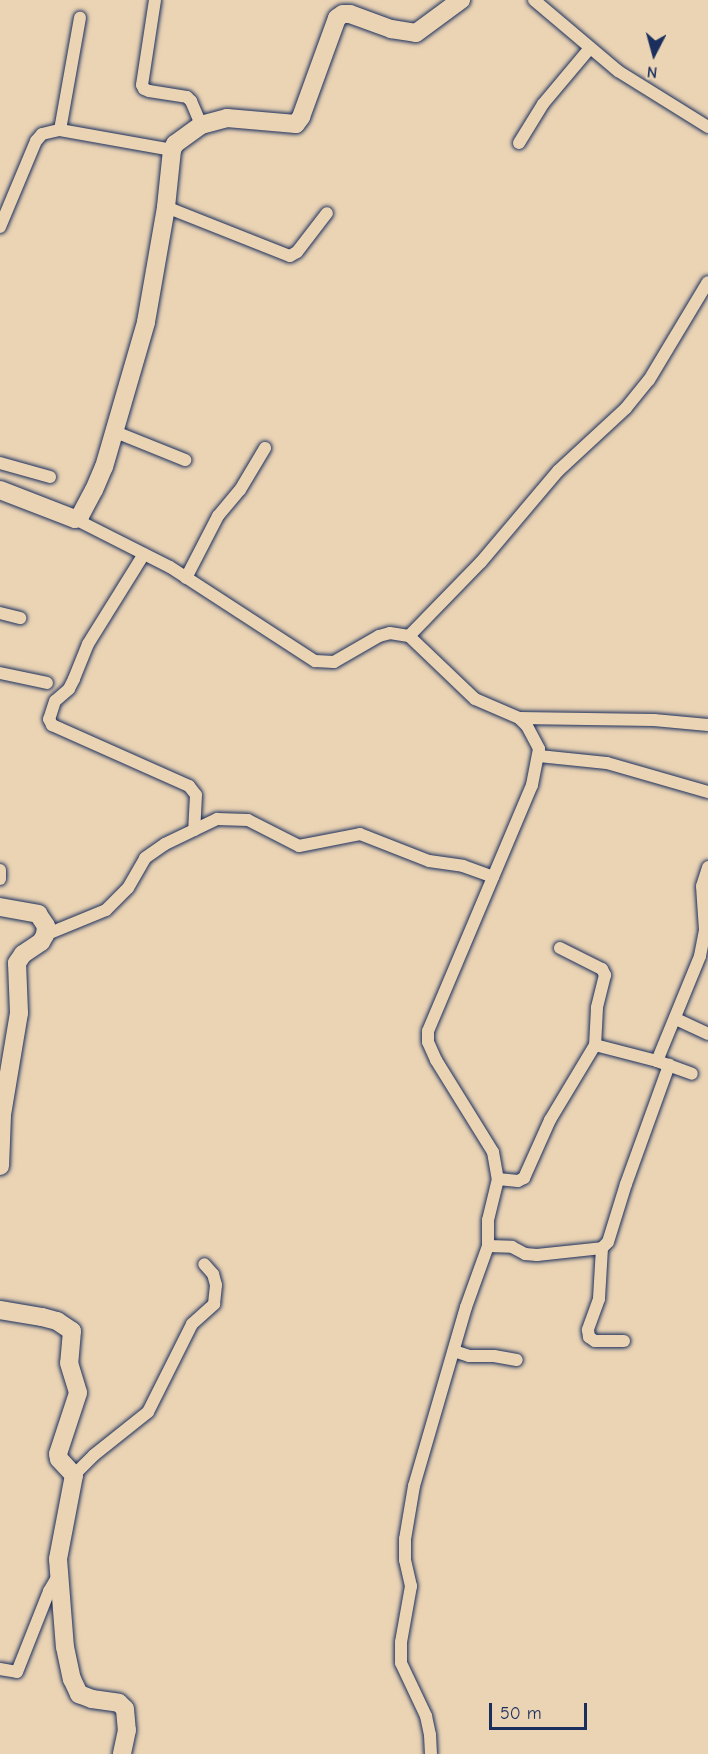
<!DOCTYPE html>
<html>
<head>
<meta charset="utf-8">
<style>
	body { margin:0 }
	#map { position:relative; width:708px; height:1754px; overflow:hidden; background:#ebd4b4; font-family:"Comic Neue",sans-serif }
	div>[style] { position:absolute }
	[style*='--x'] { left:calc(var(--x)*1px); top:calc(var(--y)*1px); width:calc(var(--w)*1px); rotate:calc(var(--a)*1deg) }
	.roads { filter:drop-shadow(0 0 2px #1b2f5e) drop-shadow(0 0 2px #1b2f5e) }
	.street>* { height:12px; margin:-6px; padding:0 6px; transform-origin:6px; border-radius:6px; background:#ebd4b4 }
	.secondary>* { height:18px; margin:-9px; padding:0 9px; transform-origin:9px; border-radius:9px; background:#ebd4b4 }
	span { translate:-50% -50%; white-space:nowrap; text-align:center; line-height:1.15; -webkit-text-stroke:6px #ebd4b4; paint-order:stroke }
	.north { position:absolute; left:624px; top:24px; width:60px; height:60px; -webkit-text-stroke:4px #ebd4b4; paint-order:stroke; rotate:186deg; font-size:16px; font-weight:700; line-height:24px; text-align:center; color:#1b2f5e }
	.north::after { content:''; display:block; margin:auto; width:21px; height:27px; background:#1b2f5e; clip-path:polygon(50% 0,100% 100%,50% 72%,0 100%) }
	.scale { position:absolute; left:489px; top:1703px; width:98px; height:27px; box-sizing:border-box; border:3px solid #1b2f5e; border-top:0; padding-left:8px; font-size:18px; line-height:21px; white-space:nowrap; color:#1b2f5e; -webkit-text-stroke:4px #ebd4b4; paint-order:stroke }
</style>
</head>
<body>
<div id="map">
	<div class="roads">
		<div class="street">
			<div style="--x:155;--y:0;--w:86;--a:98.7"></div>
			<div style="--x:142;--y:85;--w:4;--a:63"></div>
			<div style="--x:144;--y:89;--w:5;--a:22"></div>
			<div style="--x:149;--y:91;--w:38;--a:9"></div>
			<div style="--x:187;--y:97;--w:6;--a:45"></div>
			<div style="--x:191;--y:101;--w:26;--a:67"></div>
			<div style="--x:534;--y:0;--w:110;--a:40.2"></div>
			<div style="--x:618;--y:71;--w:106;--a:31.9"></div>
			<div style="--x:60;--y:130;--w:114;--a:-79.9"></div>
			<div style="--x:519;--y:143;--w:46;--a:-58.4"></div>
			<div style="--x:543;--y:104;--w:73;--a:-50"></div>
			<div style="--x:166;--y:207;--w:133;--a:21.6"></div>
			<div style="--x:290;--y:256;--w:8;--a:-30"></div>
			<div style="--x:297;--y:252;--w:49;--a:-52.4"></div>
			<div style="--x:0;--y:227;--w:93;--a:-67.3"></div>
			<div style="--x:36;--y:141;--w:9;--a:-49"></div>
			<div style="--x:42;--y:134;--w:18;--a:-13"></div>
			<div style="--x:60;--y:130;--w:114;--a:10.1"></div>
			<div style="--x:113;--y:431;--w:78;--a:21.9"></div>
			<div style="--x:0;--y:463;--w:52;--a:15.6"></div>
			<div style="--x:75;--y:519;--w:106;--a:26.8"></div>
			<div style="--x:170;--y:567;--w:173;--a:33"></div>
			<div style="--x:315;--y:661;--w:19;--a:3"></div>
			<div style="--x:334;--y:662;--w:52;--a:-30"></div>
			<div style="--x:379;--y:636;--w:11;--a:-15"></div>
			<div style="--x:390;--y:633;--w:19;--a:9"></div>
			<div style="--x:409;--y:636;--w:91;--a:43.7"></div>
			<div style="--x:475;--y:699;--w:48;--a:23.4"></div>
			<div style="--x:519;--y:718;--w:11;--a:45"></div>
			<div style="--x:527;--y:726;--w:26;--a:62"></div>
			<div style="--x:539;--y:749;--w:37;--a:101"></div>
			<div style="--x:532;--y:785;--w:267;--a:112.9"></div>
			<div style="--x:428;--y:1031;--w:11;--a:90"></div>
			<div style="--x:428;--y:1042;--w:20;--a:66"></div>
			<div style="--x:436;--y:1060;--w:108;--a:58.2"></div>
			<div style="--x:493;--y:1152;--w:27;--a:80"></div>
			<div style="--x:498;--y:1179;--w:42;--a:103.7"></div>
			<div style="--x:488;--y:1220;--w:26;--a:90"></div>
			<div style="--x:488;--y:1246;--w:65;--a:109.8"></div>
			<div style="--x:466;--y:1307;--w:186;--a:106.2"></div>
			<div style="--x:414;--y:1486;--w:54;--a:99.6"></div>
			<div style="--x:405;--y:1539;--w:21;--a:90"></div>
			<div style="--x:405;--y:1560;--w:27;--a:77"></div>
			<div style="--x:411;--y:1586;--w:57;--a:100.1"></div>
			<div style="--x:401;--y:1642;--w:21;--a:90"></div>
			<div style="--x:401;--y:1663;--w:59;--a:64.7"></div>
			<div style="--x:426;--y:1716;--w:19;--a:78"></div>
			<div style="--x:430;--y:1735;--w:19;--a:87"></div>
			<div style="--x:144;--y:554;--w:106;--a:121.9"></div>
			<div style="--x:88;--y:644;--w:38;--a:112"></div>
			<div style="--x:74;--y:679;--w:11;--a:117"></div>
			<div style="--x:69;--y:689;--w:18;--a:139"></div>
			<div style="--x:55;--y:701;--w:19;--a:108"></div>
			<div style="--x:49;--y:719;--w:7;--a:63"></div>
			<div style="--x:52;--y:725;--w:150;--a:24"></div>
			<div style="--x:189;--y:786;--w:11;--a:52"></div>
			<div style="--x:196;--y:795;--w:35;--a:93"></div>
			<div style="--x:186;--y:578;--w:70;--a:-62.7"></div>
			<div style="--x:218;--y:516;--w:34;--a:-50"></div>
			<div style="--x:240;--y:490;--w:49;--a:-59.2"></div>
			<div style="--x:0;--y:613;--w:21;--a:14"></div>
			<div style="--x:409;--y:636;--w:103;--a:-45.8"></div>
			<div style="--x:481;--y:562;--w:119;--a:-49.8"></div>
			<div style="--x:558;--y:471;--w:93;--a:-42.8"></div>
			<div style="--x:626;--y:408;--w:36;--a:-51"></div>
			<div style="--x:649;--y:380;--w:114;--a:-59"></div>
			<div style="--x:0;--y:673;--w:48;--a:12"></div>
			<div style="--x:519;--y:718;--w:135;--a:0.8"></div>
			<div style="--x:654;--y:720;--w:54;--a:5.3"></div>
			<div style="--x:539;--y:756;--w:68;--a:5.9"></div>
			<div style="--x:607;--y:763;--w:105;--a:16"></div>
			<div style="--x:0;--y:870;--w:9;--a:90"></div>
			<div style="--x:45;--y:935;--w:66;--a:-22.3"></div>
			<div style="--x:106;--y:910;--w:31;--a:-45"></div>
			<div style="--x:128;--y:888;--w:34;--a:-60"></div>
			<div style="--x:145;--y:858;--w:24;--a:-35"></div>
			<div style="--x:165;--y:844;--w:58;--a:-25.7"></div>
			<div style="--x:217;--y:819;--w:31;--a:2"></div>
			<div style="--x:248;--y:820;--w:57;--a:27"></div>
			<div style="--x:299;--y:846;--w:62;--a:-11.1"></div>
			<div style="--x:360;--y:834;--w:74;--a:21.4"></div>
			<div style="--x:429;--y:861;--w:34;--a:8"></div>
			<div style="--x:463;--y:866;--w:32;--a:20"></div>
			<div style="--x:560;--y:948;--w:47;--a:26.6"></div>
			<div style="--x:602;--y:969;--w:7;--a:63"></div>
			<div style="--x:605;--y:975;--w:34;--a:104"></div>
			<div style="--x:597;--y:1008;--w:37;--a:93"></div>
			<div style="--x:676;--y:1019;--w:35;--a:25"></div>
			<div style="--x:657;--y:1061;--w:113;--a:-67.7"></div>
			<div style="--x:700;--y:956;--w:26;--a:-79"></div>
			<div style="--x:705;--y:930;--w:44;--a:-93.9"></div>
			<div style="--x:702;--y:886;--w:20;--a:-72"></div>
			<div style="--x:498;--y:1179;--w:20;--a:6"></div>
			<div style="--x:518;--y:1181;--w:7;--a:-27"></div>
			<div style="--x:524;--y:1178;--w:64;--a:-65.9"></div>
			<div style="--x:550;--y:1120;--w:87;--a:-59"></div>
			<div style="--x:595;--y:1045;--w:64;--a:14.5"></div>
			<div style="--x:657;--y:1061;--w:37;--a:20"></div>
			<div style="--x:488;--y:1246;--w:24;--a:2"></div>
			<div style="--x:512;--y:1247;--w:15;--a:28"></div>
			<div style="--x:525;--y:1254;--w:12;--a:5"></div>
			<div style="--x:537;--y:1255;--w:65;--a:-6.1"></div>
			<div style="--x:602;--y:1248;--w:8;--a:-45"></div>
			<div style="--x:608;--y:1242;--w:61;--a:-72.8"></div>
			<div style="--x:626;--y:1184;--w:127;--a:-70.1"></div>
			<div style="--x:602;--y:1248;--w:51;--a:93.4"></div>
			<div style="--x:599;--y:1299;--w:33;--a:110"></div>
			<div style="--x:588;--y:1330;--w:7;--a:82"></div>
			<div style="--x:589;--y:1337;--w:7;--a:34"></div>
			<div style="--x:595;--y:1341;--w:29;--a:0"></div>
			<div style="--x:454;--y:1351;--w:16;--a:18"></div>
			<div style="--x:469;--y:1356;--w:25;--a:0"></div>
			<div style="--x:494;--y:1356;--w:23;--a:10"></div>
			<div style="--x:74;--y:1475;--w:28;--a:-45"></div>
			<div style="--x:94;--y:1455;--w:69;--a:-38.5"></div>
			<div style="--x:148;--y:1412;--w:98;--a:-63.4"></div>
			<div style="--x:192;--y:1324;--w:30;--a:-42"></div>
			<div style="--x:214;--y:1304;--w:19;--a:-84"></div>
			<div style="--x:216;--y:1285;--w:11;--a:-105"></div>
			<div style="--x:213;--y:1274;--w:13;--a:-132"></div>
			<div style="--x:0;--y:1669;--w:17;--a:10"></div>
			<div style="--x:17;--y:1672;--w:87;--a:-68.4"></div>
			<div style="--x:49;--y:1591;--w:17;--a:-59"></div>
		</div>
		<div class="secondary">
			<div style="--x:0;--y:490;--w:80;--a:21.1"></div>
			<div style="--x:75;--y:519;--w:6;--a:-31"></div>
			<div style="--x:80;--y:516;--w:30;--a:-62"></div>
			<div style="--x:94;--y:490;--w:25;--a:-67"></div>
			<div style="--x:104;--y:467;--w:151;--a:-73.8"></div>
			<div style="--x:146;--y:322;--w:117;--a:-80.1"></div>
			<div style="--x:166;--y:207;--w:57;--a:-84"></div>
			<div style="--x:172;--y:150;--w:7;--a:-63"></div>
			<div style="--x:175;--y:144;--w:32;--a:-36"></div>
			<div style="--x:201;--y:125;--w:27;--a:-15"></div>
			<div style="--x:227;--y:118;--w:69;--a:5"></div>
			<div style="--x:296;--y:124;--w:9;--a:-54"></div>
			<div style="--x:301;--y:117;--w:105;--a:-70"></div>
			<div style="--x:337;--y:18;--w:7;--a:-34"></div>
			<div style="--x:343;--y:14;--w:7;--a:0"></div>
			<div style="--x:350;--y:14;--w:44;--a:20.1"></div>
			<div style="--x:391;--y:29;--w:25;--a:9"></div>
			<div style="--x:416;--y:33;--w:56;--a:-36.3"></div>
			<div style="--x:0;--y:907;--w:39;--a:10"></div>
			<div style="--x:38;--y:914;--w:14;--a:56"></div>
			<div style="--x:46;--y:926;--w:9;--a:96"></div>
			<div style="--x:45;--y:935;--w:8;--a:120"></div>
			<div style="--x:41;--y:942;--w:22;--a:146"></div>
			<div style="--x:23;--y:954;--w:11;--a:124"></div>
			<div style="--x:17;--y:963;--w:50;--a:87.7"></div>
			<div style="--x:19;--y:1013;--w:103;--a:99.5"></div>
			<div style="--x:2;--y:1115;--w:51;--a:92.2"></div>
			<div style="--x:0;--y:1310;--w:43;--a:9.5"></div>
			<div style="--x:42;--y:1317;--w:16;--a:15"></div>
			<div style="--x:57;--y:1321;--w:18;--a:34"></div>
			<div style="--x:72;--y:1331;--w:32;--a:95"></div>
			<div style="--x:69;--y:1363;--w:31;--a:73"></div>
			<div style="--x:78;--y:1393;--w:64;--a:108.2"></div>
			<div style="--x:58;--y:1454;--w:5;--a:79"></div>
			<div style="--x:59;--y:1459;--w:22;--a:47"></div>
			<div style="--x:74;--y:1475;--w:86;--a:100.8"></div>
			<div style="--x:58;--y:1559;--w:88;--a:85.5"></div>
			<div style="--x:65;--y:1647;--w:33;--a:78"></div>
			<div style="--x:72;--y:1679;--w:17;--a:65"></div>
			<div style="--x:79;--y:1694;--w:14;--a:21"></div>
			<div style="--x:92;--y:1699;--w:27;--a:8"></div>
			<div style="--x:119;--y:1703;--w:8;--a:45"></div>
			<div style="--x:125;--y:1709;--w:21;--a:85"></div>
			<div style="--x:127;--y:1730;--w:25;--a:102"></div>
		</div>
	</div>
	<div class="north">N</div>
	<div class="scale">50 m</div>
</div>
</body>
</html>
